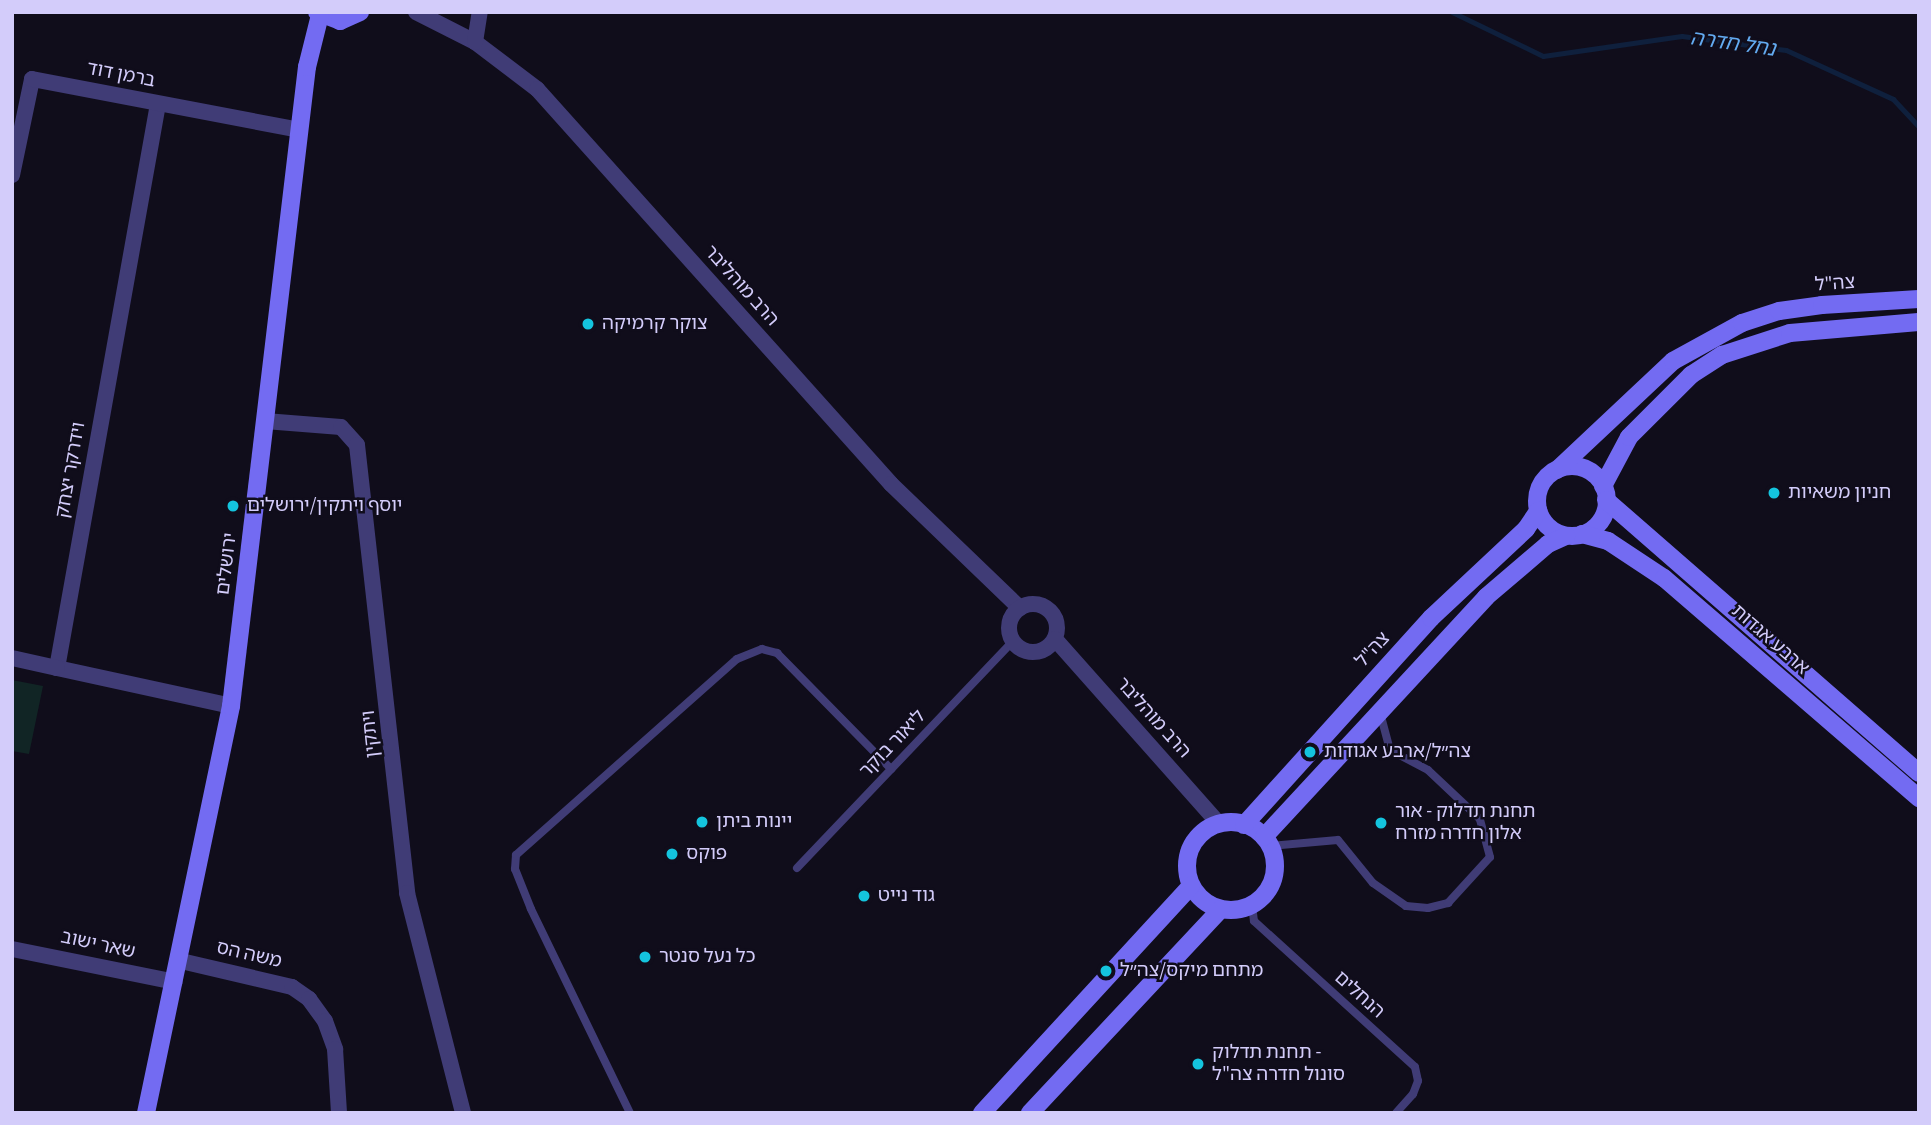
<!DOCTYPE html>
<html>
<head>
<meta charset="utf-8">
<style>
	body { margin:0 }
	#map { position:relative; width:1931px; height:1125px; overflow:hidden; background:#100d1b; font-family:"Source Sans 3","Noto Sans Hebrew",sans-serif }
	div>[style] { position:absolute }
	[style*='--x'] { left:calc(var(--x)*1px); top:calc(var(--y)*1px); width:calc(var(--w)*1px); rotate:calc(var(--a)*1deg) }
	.green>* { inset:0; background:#112525 }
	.stream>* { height:5px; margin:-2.5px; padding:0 2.5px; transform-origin:2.5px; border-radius:2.5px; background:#0f203d }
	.lane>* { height:8px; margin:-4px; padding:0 4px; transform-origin:4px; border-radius:4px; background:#403c76 }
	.street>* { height:16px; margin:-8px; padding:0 8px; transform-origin:8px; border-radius:8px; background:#403c76 }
	.street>.ring { margin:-8px; padding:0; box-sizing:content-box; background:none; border:16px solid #403c76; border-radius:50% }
	.secondary>* { height:18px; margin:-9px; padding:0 9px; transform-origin:9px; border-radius:9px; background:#736bf2 }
	.secondary>.ring { margin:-9px; padding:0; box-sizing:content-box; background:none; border:18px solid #736bf2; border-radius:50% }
	.dots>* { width:19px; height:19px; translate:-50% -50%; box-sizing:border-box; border:4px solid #100d1b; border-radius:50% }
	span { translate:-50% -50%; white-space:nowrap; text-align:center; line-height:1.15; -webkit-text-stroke:5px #100d1b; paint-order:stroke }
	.street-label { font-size:19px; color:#d3ccfa }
	.poi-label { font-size:19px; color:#d3ccfa }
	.left { translate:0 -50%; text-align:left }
	.water-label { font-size:21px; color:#63abf1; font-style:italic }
	.frame { position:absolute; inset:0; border:14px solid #d3ccfa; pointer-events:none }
</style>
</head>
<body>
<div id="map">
	<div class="green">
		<div style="clip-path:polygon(12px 680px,43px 686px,29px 754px,12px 751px)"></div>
	</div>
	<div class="stream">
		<div style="--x:1452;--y:12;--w:101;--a:25.8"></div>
		<div style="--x:1543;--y:56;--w:140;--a:-8.2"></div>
		<div style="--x:1682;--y:36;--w:105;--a:7.7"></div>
		<div style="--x:1786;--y:50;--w:118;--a:24.6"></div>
		<div style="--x:1893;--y:99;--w:38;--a:47"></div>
	</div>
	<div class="lane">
		<div style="--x:1269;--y:846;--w:69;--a:-5"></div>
		<div style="--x:1338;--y:840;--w:55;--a:50.9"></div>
		<div style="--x:1373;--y:883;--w:40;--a:34.9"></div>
		<div style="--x:1406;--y:906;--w:22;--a:5"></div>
		<div style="--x:1428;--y:908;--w:21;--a:-14"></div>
		<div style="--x:1448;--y:903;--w:62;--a:-47.6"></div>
		<div style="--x:1490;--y:857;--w:39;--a:-105"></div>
		<div style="--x:1480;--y:819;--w:71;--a:-136.7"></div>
		<div style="--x:1428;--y:770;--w:43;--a:-152.2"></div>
		<div style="--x:1390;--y:750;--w:38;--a:-105"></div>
		<div style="--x:797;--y:868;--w:313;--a:-46.4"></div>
		<div style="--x:1252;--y:905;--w:16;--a:83"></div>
		<div style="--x:1254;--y:921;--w:217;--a:42.2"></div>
		<div style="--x:1415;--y:1067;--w:14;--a:78"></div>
		<div style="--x:1418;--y:1081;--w:14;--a:111"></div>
		<div style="--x:1413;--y:1094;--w:25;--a:132"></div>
		<div style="--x:630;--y:1113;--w:227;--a:-115.9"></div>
		<div style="--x:531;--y:909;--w:43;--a:-111.8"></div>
		<div style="--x:515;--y:869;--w:14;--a:-86"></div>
		<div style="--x:516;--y:855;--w:295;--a:-41.6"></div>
		<div style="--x:737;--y:659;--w:27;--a:-22"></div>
		<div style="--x:762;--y:649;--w:16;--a:15"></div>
		<div style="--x:777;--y:653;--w:163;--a:45.5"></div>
	</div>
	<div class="street">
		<div style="--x:416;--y:12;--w:66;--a:27"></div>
		<div style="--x:475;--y:42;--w:78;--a:37.2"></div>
		<div style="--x:537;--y:89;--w:530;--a:48.13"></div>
		<div style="--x:891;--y:484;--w:179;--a:43.9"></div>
		<div style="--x:475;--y:42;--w:30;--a:-81"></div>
		<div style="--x:158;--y:104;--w:573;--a:100.15"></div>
		<div style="--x:57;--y:668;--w:178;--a:12.3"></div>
		<div style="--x:12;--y:175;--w:98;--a:-78.2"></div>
		<div style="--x:32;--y:79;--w:272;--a:10.8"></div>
		<div style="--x:265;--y:421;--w:76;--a:4.5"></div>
		<div style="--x:341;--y:427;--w:24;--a:48"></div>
		<div style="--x:357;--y:445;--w:451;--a:83.6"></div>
		<div style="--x:407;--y:893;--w:227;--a:75.7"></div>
		<div class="ring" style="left:1009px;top:604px;width:32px;height:32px"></div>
		<div style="--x:1055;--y:639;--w:247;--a:48.4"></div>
		<div style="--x:12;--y:658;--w:46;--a:12.5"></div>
		<div style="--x:12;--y:949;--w:166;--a:11.4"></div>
		<div style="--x:181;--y:961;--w:114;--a:13.2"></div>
		<div style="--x:292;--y:987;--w:21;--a:35"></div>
		<div style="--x:309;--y:999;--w:27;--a:54"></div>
		<div style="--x:325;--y:1021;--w:30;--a:70"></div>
		<div style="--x:335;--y:1049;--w:64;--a:86.4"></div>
	</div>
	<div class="secondary">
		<div style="--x:317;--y:12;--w:25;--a:21"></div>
		<div style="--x:340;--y:21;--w:22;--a:-24"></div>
		<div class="ring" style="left:1537px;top:466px;width:52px;height:52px"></div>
		<div style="--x:1557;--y:470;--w:159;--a:-43.2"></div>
		<div style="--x:1673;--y:361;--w:79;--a:-28.8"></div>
		<div style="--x:1742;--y:323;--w:39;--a:-18"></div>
		<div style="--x:1779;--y:311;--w:43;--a:-7.9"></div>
		<div style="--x:1822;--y:305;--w:97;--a:-3.5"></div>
		<div style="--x:1603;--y:486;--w:55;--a:-62"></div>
		<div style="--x:1629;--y:437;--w:88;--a:-45"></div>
		<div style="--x:1691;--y:375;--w:37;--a:-33"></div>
		<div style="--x:1722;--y:355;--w:71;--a:-17.9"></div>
		<div style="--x:1790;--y:333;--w:129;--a:-4.9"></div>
		<div style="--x:1606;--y:500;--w:415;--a:41.1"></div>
		<div style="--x:1582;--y:534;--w:27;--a:15"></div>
		<div style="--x:1608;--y:541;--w:67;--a:33.5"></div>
		<div style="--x:1664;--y:578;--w:337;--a:40.8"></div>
		<div class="ring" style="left:1187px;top:822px;width:70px;height:70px"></div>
		<div style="--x:1244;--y:825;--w:279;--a:-47.9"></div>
		<div style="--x:1431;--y:618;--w:130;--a:-43.1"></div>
		<div style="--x:1526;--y:529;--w:22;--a:-56"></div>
		<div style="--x:1264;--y:837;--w:327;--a:-47.2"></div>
		<div style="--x:1486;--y:597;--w:82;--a:-40.5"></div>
		<div style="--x:1548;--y:544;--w:20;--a:-24"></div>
		<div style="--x:146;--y:1113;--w:416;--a:-78.2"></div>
		<div style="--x:231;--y:706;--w:644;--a:-83.22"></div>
		<div style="--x:307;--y:67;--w:54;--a:-76"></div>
		<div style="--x:982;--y:1113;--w:309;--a:-47.4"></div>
		<div style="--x:1030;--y:1113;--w:279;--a:-46.9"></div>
	</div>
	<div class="dots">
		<div style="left:588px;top:324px;background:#14c4de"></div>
		<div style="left:1774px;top:493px;background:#14c4de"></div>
		<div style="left:233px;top:506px;background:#14c4de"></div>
		<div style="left:1310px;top:752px;background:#14c4de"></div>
		<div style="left:702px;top:822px;background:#14c4de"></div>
		<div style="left:1381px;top:823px;background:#14c4de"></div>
		<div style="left:672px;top:854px;background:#14c4de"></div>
		<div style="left:864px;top:896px;background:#14c4de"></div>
		<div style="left:645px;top:957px;background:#14c4de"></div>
		<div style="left:1106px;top:971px;background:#14c4de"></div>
		<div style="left:1198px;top:1064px;background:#14c4de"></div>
	</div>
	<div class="street-label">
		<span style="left:121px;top:75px;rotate:11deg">ברמן דוד</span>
		<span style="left:1835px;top:284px;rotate:-4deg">צה"ל</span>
		<span style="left:741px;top:286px;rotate:48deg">הרב מוהליבר</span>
		<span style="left:71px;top:470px;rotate:-80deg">וידרקר יצחק</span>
		<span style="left:227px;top:564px;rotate:-83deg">ירושלים</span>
		<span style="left:1770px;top:640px;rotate:41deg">ארבע אגדות</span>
		<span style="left:1373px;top:650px;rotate:-47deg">צה"ל</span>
		<span style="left:1153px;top:718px;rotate:48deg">הרב מוהליבר</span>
		<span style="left:371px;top:734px;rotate:-96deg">ויתקין</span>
		<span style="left:893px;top:744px;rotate:-46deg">ליאור בוקר</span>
		<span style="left:98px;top:945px;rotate:12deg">שאר ישוב</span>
		<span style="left:249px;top:955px;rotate:13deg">משה הס</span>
		<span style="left:1359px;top:995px;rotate:42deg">הנחלים</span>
	</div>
	<div class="poi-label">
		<span class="left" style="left:602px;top:324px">צוקר קרמיקה</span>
		<span class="left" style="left:1788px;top:493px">חניון משאיות</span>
		<span class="left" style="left:247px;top:506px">יוסף ויתקין/ירושלים</span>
		<span class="left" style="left:1324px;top:752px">צה״ל/ארבע אגודות</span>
		<span class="left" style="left:1395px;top:823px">תחנת תדלוק - אור<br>אלון חדרה מזרח</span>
		<span class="left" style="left:716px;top:822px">יינות ביתן</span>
		<span class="left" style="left:686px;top:854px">פוקס</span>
		<span class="left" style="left:878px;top:896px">גוד נייט</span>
		<span class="left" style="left:659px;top:957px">כל נעל סנטר</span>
		<span class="left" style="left:1120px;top:971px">מתחם מיקס/צה״ל</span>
		<span class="left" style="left:1212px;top:1064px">תחנת תדלוק -<br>סונול חדרה צה"ל</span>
	</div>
	<div class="water-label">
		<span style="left:1733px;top:43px;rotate:8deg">נחל חדרה</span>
	</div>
	<div class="frame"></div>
</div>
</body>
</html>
